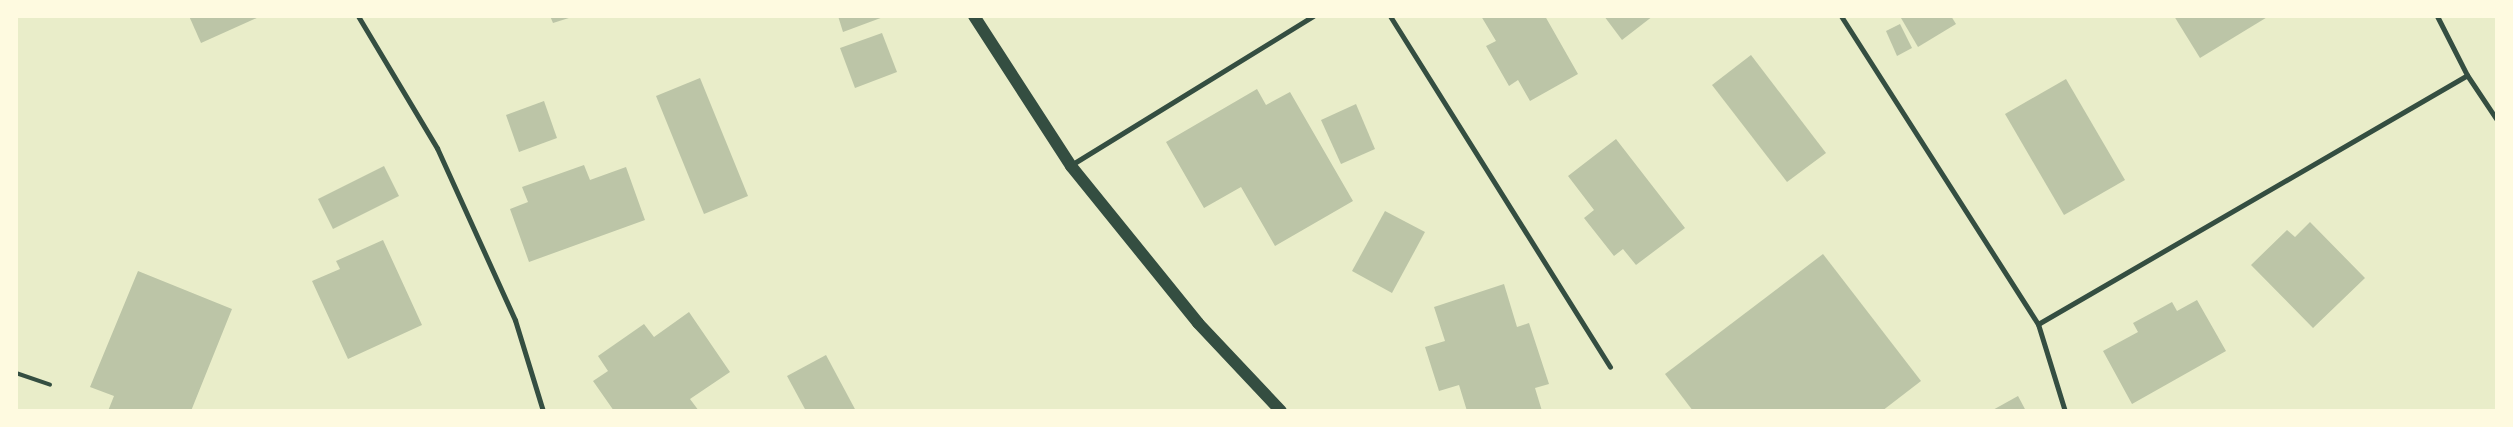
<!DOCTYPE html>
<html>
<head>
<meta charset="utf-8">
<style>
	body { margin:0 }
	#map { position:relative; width:2513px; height:427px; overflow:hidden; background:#e9edc9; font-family:Karla,sans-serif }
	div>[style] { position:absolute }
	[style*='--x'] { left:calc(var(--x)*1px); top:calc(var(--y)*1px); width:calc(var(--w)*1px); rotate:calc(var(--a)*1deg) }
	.building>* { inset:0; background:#bcc5a7 }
	.service>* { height:4px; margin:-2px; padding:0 2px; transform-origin:2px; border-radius:2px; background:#344e41 }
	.minor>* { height:5px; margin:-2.5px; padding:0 2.5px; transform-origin:2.5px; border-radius:2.5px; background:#344e41 }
	.primary>* { height:12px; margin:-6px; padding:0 6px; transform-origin:6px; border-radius:6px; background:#344e41 }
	span { translate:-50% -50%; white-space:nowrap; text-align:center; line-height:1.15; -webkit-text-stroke:5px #fefae0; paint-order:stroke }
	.frame { position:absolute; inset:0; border:18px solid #fefae0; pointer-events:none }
</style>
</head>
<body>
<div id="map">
	<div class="building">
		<div style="clip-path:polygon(189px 16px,261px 16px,201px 43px)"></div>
		<div style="clip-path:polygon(550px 16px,571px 16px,572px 17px,553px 23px)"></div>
		<div style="clip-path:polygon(838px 16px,886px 16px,843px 32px)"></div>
		<div style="clip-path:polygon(1481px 16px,1545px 16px,1578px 74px,1530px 101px,1518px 80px,1509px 86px,1486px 46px,1496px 41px)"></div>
		<div style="clip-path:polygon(1604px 16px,1653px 16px,1622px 40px)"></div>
		<div style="clip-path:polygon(1905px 16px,1951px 16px,1956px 24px,1918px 47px,1901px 18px)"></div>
		<div style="clip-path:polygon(2174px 16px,2269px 16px,2200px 58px)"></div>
		<div style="clip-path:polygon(1900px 24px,1912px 48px,1897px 56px,1886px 31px)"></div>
		<div style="clip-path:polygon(882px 33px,897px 72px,855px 88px,840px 48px)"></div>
		<div style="clip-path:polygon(1751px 55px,1826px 153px,1787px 182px,1712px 85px)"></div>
		<div style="clip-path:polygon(700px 78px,748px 196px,704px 214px,656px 96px)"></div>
		<div style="clip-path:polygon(2066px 79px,2125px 180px,2064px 215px,2005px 114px)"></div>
		<div style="clip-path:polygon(1257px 89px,1266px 105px,1290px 92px,1353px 201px,1275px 246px,1241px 187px,1204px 208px,1166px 142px)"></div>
		<div style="clip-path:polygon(544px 101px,557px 138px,519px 152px,506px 115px)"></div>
		<div style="clip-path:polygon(1356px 104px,1375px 149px,1341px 164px,1321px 120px)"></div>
		<div style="clip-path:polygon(1616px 139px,1685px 228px,1636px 265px,1623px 249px,1614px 256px,1584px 218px,1594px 210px,1568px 176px)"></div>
		<div style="clip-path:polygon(584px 165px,590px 180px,626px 167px,645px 220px,529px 262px,510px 209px,528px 202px,522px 187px)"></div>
		<div style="clip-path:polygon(384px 166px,399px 196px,333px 229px,318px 199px)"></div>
		<div style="clip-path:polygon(1385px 211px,1425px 232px,1392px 293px,1352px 271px)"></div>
		<div style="clip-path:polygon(2310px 222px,2365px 278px,2313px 328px,2251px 265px,2287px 230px,2295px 237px)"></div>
		<div style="clip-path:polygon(383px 240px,422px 325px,348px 359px,312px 281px,340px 269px,336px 261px)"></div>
		<div style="clip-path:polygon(1823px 254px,1921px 381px,1882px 411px,1693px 411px,1665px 374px)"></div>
		<div style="clip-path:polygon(138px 271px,232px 309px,191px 411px,108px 411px,114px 396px,90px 387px)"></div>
		<div style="clip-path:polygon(1504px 284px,1517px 327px,1529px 323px,1549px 384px,1535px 388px,1542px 411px,1467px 411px,1459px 385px,1439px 391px,1425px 347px,1445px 341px,1434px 307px)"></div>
		<div style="clip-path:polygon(2197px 300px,2226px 351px,2132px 404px,2103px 351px,2138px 332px,2133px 323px,2172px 302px,2177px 311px)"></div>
		<div style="clip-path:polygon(689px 312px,730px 372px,690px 399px,699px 411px,614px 411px,593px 381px,608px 371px,598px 356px,644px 324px,654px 337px)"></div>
		<div style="clip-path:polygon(826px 355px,856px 411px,806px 411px,787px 376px)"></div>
		<div style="clip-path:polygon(2018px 396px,2026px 411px,1991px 411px)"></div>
	</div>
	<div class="service">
		<div style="--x:16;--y:373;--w:36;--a:19"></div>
	</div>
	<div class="minor">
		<div style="--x:358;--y:16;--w:154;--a:59.1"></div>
		<div style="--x:437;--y:148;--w:189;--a:65.6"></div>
		<div style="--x:515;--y:320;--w:95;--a:72.9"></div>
		<div style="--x:1390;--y:16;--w:414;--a:57.9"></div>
		<div style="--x:1841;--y:16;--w:366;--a:57.4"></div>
		<div style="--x:2038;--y:324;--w:496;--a:-30.1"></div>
		<div style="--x:2467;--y:75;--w:54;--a:56.3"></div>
		<div style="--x:2437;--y:16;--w:66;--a:63"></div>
		<div style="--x:1071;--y:165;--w:284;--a:-31.6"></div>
		<div style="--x:2038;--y:324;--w:91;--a:72.8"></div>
	</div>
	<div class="primary">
		<div style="--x:974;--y:16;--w:179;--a:57.1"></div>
		<div style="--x:1071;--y:166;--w:202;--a:51"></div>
		<div style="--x:1198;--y:323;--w:121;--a:46.7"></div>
	</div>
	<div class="frame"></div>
</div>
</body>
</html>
